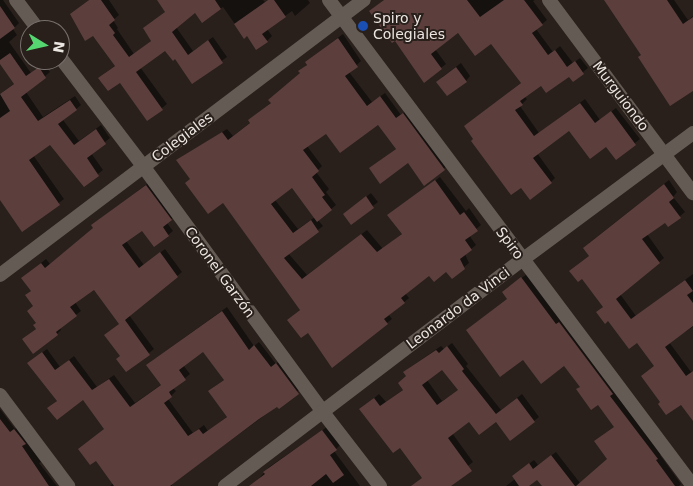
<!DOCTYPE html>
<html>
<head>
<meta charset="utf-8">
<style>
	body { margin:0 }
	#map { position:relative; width:693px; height:486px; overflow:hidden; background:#29201b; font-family:"DejaVu Sans",sans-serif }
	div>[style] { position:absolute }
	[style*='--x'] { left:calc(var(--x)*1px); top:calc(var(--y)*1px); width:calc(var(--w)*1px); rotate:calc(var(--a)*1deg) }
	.shadow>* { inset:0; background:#0007 }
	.building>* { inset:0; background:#5c3e3d }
	.street>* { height:14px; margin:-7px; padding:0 7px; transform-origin:7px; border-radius:7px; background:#655b55 }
	.dots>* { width:14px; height:14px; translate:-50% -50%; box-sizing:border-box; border:2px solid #29201b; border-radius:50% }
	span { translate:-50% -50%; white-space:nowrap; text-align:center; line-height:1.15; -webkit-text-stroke:4px #29201b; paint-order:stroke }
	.poi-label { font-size:14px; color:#ece6e2 }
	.left { translate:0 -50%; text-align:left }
	.street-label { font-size:14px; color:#ece6e2 }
	.north { position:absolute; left:20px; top:20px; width:50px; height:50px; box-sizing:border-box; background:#29201b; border:1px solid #776f6b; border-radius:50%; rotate:99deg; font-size:14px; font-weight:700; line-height:20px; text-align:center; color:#ece6e2 }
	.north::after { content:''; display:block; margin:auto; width:18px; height:22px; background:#56d671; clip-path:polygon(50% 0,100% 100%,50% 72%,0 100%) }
</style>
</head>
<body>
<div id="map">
	<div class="shadow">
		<div style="clip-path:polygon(0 0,3px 0,19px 23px,13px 29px,17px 35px,9px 42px,31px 73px,44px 64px,50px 72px,26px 92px,43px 117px,75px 96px,81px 105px,63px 120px,79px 141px,101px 125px,110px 138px,91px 153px,103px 170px,84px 185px,50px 143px,33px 155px,64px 199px,23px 230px,0 198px,0 94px,15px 83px,0 62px)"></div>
		<div style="clip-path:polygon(89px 0,109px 0,119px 15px,113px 20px,118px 28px,117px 29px,134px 54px,152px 40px,166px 12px,158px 0,263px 0,265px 2px,268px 0,308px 0,310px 3px,295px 16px,292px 11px,267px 29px,272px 36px,267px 41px,247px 35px,244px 37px,223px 7px,202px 21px,195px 12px,176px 27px,193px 51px,213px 37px,227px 57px,192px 82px,175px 58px,165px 49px,140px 67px,167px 104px,147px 120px,120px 81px,105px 73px,116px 65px,94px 34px,71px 14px)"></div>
		<div style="clip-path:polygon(385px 0,535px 0,533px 1px,547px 20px,536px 29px,553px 52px,560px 46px,573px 63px,580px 58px,588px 68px,573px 80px,569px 75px,541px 84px,524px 96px,527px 99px,520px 106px,539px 133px,585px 99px,600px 120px,616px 108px,640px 139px,616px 158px,606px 145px,569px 129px,537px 153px,555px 178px,551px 182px,521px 186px,475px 139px,465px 126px,522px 82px,491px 42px,459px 32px,435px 49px,446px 64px,424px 81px)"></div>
		<div style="clip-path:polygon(605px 0,674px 0,688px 20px,693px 16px,693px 90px,642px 54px)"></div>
		<div style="clip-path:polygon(evenodd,343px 34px,361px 61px,349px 72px,372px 102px,385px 93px,401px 115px,408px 109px,449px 164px,425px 185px,408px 162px,376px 164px,397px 148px,378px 123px,326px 132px,307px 146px,322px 166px,316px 172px,329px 189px,326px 192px,336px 205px,318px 220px,323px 226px,288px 253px,307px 275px,367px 230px,383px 249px,403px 233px,393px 211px,440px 177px,466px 211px,469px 208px,481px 225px,469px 235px,476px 245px,465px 254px,469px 263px,452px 277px,447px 270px,429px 274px,405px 293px,409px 298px,389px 315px,392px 319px,387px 323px,308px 331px,288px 320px,301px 309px,223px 201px,191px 178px,183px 156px,227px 129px,233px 136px,251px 122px,249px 120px,272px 102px,301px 73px,311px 58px,343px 34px,292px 186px,315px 217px,298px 229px,275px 200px,292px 186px)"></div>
		<div style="clip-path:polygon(461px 63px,470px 76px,466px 81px,442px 77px)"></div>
		<div style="clip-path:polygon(669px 180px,677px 192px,673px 197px,685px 212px,668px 226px,665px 221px,647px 234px,664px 258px,620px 294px,636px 316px,693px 274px,693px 327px,669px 342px,691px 372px,693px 371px,693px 420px,682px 404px,662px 401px,655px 365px,637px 341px,598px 312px,604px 306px,590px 255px,589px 243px)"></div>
		<div style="clip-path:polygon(151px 181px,176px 215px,167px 223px,173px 231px,168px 235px,142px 229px,126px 241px,144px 265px,165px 249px,182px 272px,129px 315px,154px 349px,126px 371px,121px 356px,120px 324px,94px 288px,75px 302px,81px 311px,60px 327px,61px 330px,57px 334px,28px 335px,37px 328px,37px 323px,35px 306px,27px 295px,32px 290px,28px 273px,46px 259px,50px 264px,94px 228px,92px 225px,97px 221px)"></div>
		<div style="clip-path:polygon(371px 193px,378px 202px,351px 223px,349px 210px)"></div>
		<div style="clip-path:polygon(527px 274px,662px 453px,660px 455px,681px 484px,679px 486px,544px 486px,538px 478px,527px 486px,506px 486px,515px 479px,513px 476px,518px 472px,534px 460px,538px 465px,556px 452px,580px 483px,609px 459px,615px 426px,599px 403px,577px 390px,581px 386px,508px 299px,508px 288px)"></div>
		<div style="clip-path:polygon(evenodd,227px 307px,254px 346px,259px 342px,276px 364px,281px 359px,302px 388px,171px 484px,172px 486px,110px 486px,113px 483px,106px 429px,83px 398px,49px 408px,58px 400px,28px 363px,47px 349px,60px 367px,74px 356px,97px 387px,114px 375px,135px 403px,162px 384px,152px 361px,227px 307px,203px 350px,225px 379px,214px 387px,228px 416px,208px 431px,204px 425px,193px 433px,168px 399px,176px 391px,173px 388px,190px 374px,183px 365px,203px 350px)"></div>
		<div style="clip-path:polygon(evenodd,452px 343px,468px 364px,466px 366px,501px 410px,522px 394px,539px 417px,534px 421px,469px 420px,452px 433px,473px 462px,442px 486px,421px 486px,423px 477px,400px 446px,361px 409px,379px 394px,386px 402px,404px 389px,407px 376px,405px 372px,409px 368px,441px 346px,444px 349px,452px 343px,443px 368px,459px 390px,442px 401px,427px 380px,443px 368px)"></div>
		<div style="clip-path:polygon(0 409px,15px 429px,20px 425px,26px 441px,41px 462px,39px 463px,57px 486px,0 486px)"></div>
		<div style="clip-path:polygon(327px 427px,340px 445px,334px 451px,360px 486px,257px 486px,255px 483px,269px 467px)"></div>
	</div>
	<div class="building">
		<div style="clip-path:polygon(89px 0,101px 0,115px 20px,109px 25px,115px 33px,113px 35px,129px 57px,151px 41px,143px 28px,165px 12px,157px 0,215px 0,221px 9px,202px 23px,195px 13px,172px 32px,188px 55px,208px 40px,223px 63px,192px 84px,175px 59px,173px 61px,165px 51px,136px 72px,163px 110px,147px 121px,120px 83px,108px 91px,98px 78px,115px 66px,93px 36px,85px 41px,70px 14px)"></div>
		<div style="clip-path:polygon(268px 0,274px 0,286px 17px,262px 34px,268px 42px,256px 50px,247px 36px,244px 39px,234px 24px)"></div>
		<div style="clip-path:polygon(384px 0,467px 0,480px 17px,504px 0,524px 0,543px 25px,532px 33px,548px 55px,555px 50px,567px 67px,575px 61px,584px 74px,573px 82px,569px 77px,546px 93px,541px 86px,520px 101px,523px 105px,515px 110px,534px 136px,580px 103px,595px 123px,611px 111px,636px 145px,616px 160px,606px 147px,590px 159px,569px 131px,533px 158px,552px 183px,530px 200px,521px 188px,511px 195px,471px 141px,473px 139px,464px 126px,521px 83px,491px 44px,475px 56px,458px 33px,431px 54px,442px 69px,424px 83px,395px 41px,392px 43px,369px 11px)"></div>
		<div style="clip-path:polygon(604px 0,667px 0,683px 24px,693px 17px,693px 91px,670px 106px,638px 57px,641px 55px)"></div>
		<div style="clip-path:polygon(0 6px,15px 28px,0 39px)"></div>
		<div style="clip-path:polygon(338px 38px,358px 67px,345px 76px,367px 106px,380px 96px,396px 118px,403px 113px,445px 170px,424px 186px,408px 163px,380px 184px,369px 168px,396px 149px,378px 125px,340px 153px,326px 134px,303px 150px,319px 171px,312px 177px,325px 195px,322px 197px,332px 210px,317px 222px,292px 188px,271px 204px,293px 233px,311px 220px,319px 232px,284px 258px,302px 279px,361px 234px,377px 252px,402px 234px,387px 215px,435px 180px,460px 215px,464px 212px,478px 231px,465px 240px,472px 250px,460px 259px,465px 269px,452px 279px,446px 272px,434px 282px,429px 276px,401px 298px,405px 303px,384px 319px,388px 324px,332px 368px,308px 333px,301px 338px,287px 320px,300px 310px,223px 203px,208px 214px,185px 183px,190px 179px,176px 160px,222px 132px,228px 140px,250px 123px,248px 120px,271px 103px,268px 100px,300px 73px,298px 71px,307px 65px,305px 62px)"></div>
		<div style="clip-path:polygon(10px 53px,26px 76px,39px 67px,46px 78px,21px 97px,38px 121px,70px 100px,77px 110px,58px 124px,74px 145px,96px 129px,106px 144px,87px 158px,99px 176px,84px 187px,50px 145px,29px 160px,60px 205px,22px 232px,0 200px,0 118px,10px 111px,0 94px,14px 84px,0 64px,0 60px)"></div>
		<div style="clip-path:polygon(456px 67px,467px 82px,447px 96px,436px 82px)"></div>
		<div style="clip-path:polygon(664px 184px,674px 198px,669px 202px,681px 218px,668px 227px,665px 223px,642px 239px,660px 263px,616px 299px,631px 319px,685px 280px,693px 291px,687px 295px,693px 303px,693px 326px,665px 347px,686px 376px,693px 371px,693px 421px,681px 405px,666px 415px,658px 404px,660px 402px,641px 376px,654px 366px,637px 343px,629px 349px,608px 321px,605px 324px,596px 312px,603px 307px,582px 279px,578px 282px,569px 271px,589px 256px,583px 248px)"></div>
		<div style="clip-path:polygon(146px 185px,172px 220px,163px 227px,169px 236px,154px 247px,142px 231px,122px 245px,139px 268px,160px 252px,178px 277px,125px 320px,150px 355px,126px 372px,116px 359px,120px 356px,104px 335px,119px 324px,94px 290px,70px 307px,77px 316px,56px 332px,58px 335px,33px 354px,22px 339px,36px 329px,33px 325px,36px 323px,27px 311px,33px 306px,25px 295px,31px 291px,21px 278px,41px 263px,45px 268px,93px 228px,91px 225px)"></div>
		<div style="clip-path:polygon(366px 196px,374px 208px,351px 225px,343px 214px)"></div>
		<div style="clip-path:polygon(521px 277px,556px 324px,559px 322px,613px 394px,610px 396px,658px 459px,656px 460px,675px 486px,576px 486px,607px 459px,594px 441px,614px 427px,598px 405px,591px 410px,576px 389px,580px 387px,564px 366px,541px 384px,523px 360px,500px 377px,466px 330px,507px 299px,502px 292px)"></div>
		<div style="clip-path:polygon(evenodd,222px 311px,249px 350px,254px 345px,271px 367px,276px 363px,299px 394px,279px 409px,277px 407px,259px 419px,170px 486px,114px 486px,96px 461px,90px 465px,78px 449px,104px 429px,83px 400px,57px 420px,47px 408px,57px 401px,27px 363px,42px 352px,55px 370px,69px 360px,92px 390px,109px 379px,130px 407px,161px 385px,146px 365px,222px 311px,203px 352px,224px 380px,208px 391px,227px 417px,203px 434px,199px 429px,188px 436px,164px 403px,172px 397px,169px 392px,186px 380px,179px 370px,203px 352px)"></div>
		<div style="clip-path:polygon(evenodd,447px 346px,464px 369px,462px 371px,496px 414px,517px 398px,535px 422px,510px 441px,496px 422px,479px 435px,469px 422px,448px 438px,472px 471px,451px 486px,411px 486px,422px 478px,400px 448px,393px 453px,359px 409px,374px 398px,380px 406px,403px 390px,398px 383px,406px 376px,403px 372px,436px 350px,439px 353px,447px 346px,442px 370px,458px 390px,437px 405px,422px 385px,442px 370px)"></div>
		<div style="clip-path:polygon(0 419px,10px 432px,14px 429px,26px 444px,22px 446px,49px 486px,0 486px)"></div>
		<div style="clip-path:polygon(322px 430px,337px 450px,330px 455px,344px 475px,333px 483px,326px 474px,311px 486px,249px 486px,265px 474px,263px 472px)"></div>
		<div style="clip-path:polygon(551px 455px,575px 486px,542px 486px,537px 480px,529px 486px,519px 486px,512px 476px,529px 463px,533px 469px)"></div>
	</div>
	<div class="street">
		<div style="--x:16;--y:0;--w:38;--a:53"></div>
		<div style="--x:329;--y:0;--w:607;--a:53.17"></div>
		<div style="--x:549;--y:0;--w:241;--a:53.3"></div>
		<div style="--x:60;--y:57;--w:137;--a:52.7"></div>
		<div style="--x:143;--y:166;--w:303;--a:53.8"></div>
		<div style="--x:322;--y:411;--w:95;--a:52.3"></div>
		<div style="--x:0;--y:275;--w:456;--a:-37.1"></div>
		<div style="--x:0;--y:395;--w:114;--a:53.2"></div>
		<div style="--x:225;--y:486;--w:373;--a:-37.3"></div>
		<div style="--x:522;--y:260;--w:213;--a:-36.6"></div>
	</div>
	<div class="dots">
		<div style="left:363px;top:26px;background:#1a4fb4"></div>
	</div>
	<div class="poi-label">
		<span class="left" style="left:373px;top:26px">Spiro y<br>Colegiales</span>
	</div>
	<div class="street-label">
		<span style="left:621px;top:96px;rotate:53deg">Murguiondo</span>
		<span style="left:182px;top:137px;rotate:-37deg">Colegiales</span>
		<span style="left:510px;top:243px;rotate:53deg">Spiro</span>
		<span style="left:220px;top:272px;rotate:54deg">Coronel Garzón</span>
		<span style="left:458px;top:308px;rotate:-37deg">Leonardo da Vinci</span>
	</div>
	<div class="north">N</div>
</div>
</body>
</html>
